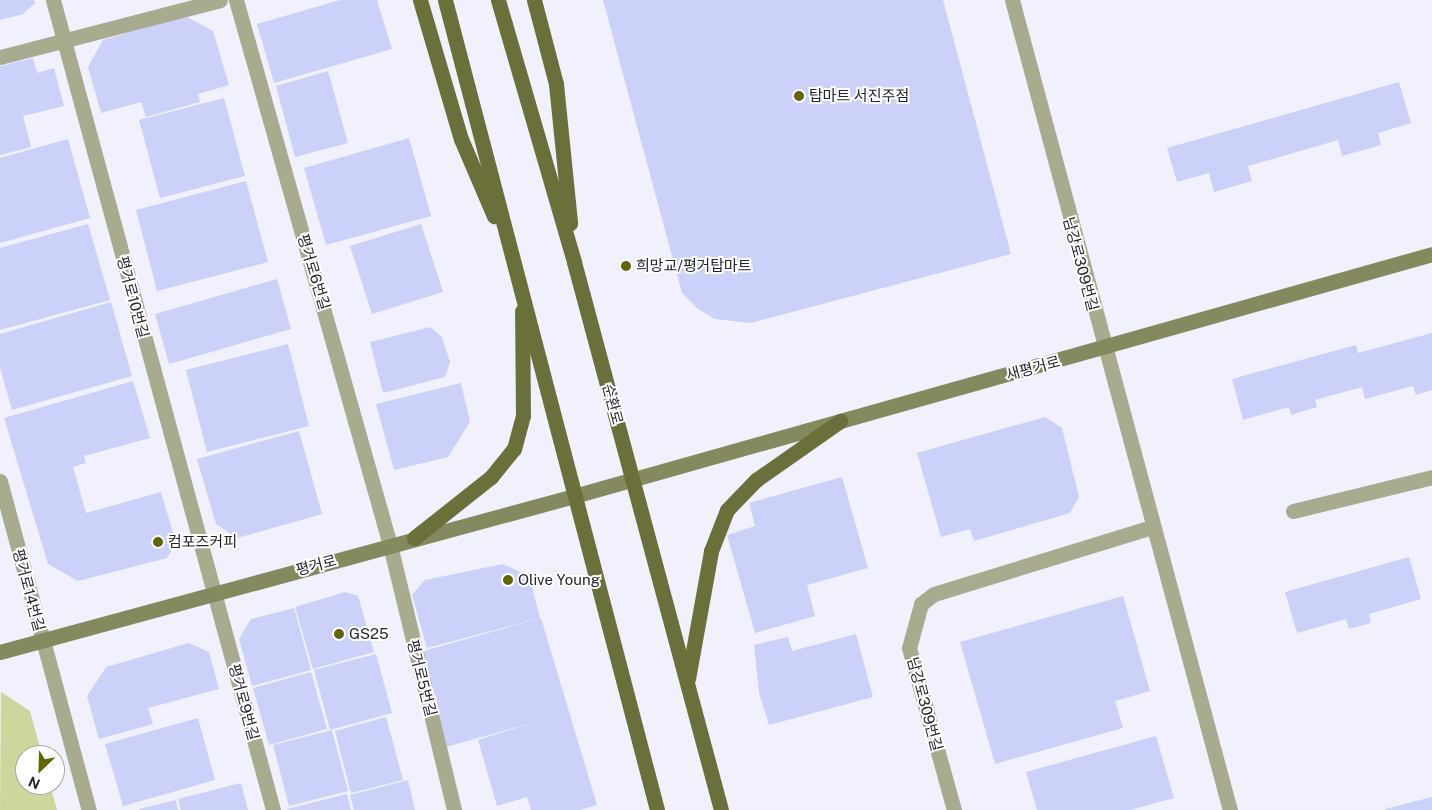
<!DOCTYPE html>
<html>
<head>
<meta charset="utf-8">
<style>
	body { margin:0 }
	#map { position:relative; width:1432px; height:810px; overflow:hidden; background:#f0f1fc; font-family:"Public Sans","Noto Sans KR",sans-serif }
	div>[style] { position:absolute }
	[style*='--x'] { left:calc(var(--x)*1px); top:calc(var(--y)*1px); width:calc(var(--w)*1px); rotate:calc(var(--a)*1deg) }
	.green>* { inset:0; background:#cfd69b }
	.building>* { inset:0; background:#cbd1f8 }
	.lane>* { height:15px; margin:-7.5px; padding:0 7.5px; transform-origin:7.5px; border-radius:7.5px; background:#a8ab8e }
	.street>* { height:15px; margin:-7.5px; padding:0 7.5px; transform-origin:7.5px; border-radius:7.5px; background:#a8ab8e }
	.secondary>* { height:15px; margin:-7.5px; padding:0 7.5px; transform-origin:7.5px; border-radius:7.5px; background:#84895e }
	.primary>* { height:15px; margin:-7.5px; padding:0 7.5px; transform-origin:7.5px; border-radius:7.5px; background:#6b703a }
	.dots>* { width:14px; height:14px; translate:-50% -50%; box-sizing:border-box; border:2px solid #fff; border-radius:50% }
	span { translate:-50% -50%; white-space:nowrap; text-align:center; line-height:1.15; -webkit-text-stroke:4px #fff; paint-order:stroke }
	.poi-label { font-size:15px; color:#24262f }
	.left { translate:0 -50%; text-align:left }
	.street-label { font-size:15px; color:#24262f }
	.north { position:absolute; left:15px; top:745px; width:50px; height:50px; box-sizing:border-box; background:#fff; border:1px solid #a7a8ac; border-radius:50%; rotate:204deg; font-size:14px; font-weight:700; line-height:20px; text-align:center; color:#24262f }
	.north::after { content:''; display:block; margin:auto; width:18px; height:22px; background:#616603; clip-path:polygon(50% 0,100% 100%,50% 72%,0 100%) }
</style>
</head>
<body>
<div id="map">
	<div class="green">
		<div style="clip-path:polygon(1px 692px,30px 711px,42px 755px,25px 755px,25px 785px,50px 785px,57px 810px,0 810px)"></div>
	</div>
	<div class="building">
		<div style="clip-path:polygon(0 0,34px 0,35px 3px,23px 14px,0 20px)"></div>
		<div style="clip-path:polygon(340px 0,377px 0,392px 49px,274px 83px,257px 24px)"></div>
		<div style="clip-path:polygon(603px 0,943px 0,1011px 254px,751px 323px,715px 319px,698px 309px,682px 293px)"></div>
		<div style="clip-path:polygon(185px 16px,213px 31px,229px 85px,198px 94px,200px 102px,146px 117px,141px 102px,101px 113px,88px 67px,103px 40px)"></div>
		<div style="clip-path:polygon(33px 58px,37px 73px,54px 68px,64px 106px,23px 116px,31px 147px,0 155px,0 66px)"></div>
		<div style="clip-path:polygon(328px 71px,348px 143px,295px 157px,276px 86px)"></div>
		<div style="clip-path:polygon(1399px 82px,1411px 123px,1378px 133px,1381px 145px,1342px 156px,1338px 140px,1248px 166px,1252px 181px,1214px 192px,1209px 173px,1177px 182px,1167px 148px)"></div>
		<div style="clip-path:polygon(224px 98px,245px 176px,160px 198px,139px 120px)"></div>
		<div style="clip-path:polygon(409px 138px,431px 216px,326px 245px,304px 168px)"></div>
		<div style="clip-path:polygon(68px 139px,90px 218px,0 243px,0 158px)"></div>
		<div style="clip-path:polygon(246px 181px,268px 262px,157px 291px,136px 210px)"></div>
		<div style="clip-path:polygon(88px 224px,110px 300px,0 330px,0 248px)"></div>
		<div style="clip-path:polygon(421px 224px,443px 292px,372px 314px,350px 246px)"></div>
		<div style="clip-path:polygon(277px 279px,291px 329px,169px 364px,155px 314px)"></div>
		<div style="clip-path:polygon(111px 302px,132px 376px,12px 410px,0 368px,0 334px)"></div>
		<div style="clip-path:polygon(430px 327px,442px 337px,450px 362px,445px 377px,383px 393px,370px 342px)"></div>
		<div style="clip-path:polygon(1432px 333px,1432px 390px,1416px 395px,1413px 386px,1365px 399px,1362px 387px,1315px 400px,1317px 407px,1291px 415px,1289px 407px,1243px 420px,1232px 379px,1356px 345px,1358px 353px)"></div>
		<div style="clip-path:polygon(288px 344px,309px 426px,207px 452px,186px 370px)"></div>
		<div style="clip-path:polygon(133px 381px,150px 438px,84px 456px,86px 463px,73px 467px,86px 513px,161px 492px,176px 543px,167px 558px,78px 581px,48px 564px,4px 418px)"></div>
		<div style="clip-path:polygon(461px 383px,470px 422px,448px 457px,394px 470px,376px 404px)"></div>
		<div style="clip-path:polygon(1045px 417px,1062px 428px,1079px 497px,1070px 513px,974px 541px,970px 529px,941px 537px,917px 453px)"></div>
		<div style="clip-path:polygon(299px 431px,322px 514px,237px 538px,216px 524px,197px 459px)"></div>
		<div style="clip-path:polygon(842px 477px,868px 568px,807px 585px,815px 616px,755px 633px,727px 535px,755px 526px,749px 503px)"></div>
		<div style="clip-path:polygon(1409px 557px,1421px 599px,1369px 614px,1371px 623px,1349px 629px,1346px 619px,1297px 633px,1285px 592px)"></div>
		<div style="clip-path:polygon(503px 564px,529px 576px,540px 618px,427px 648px,412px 595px,425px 580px)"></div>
		<div style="clip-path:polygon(345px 592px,358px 596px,374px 652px,313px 669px,295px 607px)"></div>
		<div style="clip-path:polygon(1123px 596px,1150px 691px,1115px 701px,1123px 728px,995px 764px,960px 642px)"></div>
		<div style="clip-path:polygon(294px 608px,311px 670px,252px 686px,239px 639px,251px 619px)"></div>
		<div style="clip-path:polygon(541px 618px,597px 805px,579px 810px,531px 810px,527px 797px,497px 806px,478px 740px,538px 721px,446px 747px,420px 652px)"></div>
		<div style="clip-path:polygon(856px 634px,873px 697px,769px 725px,759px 693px,754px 645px,788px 637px,792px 651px)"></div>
		<div style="clip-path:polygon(189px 643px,209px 652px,219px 689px,148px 708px,153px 724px,99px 739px,87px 696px,106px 667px)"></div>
		<div style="clip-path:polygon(376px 654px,392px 713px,330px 730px,314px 670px)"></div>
		<div style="clip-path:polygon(311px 672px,327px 729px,269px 745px,253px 688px)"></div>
		<div style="clip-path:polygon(386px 717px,403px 780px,351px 793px,335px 731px)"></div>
		<div style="clip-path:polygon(198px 718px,215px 780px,123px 806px,105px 744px)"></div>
		<div style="clip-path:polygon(332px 730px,348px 791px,289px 806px,273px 745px)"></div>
		<div style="clip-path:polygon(1156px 736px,1174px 798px,1130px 810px,1037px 810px,1026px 772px)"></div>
		<div style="clip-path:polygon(408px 780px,415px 810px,354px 810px,350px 795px)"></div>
		<div style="clip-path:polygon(241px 783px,248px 810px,181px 810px,178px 799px)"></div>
		<div style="clip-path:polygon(347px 794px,351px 810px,287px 810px,287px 809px)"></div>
		<div style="clip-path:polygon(1432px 797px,1432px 810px,1385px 810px,1385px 809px)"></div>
		<div style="clip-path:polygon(176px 800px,178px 810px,139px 810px,139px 809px)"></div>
	</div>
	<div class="lane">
		<div style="--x:1293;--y:511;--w:143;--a:-13.7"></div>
	</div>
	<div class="street">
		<div style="--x:53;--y:0;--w:839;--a:74.8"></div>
		<div style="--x:236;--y:0;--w:566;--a:74.22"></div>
		<div style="--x:390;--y:545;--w:273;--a:76.4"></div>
		<div style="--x:1012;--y:0;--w:839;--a:74.94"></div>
		<div style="--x:0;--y:57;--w:227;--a:-14.5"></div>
		<div style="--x:0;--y:481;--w:341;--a:74.9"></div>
		<div style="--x:954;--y:810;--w:168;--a:-105.5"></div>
		<div style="--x:909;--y:648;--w:46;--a:-74.7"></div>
		<div style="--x:921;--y:604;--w:16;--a:-38"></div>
		<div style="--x:934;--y:594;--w:228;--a:-17.1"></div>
	</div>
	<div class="secondary">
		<div style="--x:0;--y:652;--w:595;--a:-15.2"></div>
		<div style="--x:574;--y:496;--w:891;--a:-15.75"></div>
	</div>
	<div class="primary">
		<div style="--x:420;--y:0;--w:145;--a:73.6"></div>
		<div style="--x:461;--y:139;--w:84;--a:66.8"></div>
		<div style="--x:445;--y:0;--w:837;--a:75.33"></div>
		<div style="--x:498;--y:0;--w:273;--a:73.8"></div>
		<div style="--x:574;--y:262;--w:567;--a:74.98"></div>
		<div style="--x:534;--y:0;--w:87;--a:75.3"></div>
		<div style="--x:556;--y:84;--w:140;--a:84.2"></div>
		<div style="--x:414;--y:538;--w:98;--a:-38.4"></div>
		<div style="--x:491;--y:477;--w:36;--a:-51"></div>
		<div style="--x:514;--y:449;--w:34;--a:-75"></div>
		<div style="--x:523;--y:416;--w:105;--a:-90.5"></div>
		<div style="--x:688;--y:679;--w:130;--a:-79.8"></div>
		<div style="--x:711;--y:551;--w:44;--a:-68.7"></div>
		<div style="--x:727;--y:510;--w:42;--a:-46"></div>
		<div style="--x:756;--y:480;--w:103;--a:-35.1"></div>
	</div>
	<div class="dots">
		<div style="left:799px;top:96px;background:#616603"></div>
		<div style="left:626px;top:266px;background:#616603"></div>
		<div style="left:158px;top:542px;background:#616603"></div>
		<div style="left:508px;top:580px;background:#616603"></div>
		<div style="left:339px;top:634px;background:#616603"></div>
	</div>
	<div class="poi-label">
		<span class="left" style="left:809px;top:96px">탑마트 서진주점</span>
		<span class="left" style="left:636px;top:266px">희망교/평거탑마트</span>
		<span class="left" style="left:168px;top:542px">컴포즈커피</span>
		<span class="left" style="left:518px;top:580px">Olive Young</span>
		<span class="left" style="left:349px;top:634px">GS25</span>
	</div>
	<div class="street-label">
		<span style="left:1081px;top:264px;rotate:75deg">남강로309번길</span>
		<span style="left:314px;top:272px;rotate:73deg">평거로6번길</span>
		<span style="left:133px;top:297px;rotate:75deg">평거로10번길</span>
		<span style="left:1033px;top:368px;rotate:-15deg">새평거로</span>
		<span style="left:613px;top:404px;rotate:75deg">순환로</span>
		<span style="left:316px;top:565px;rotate:-15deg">평거로</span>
		<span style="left:29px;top:590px;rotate:75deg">평거로14번길</span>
		<span style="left:422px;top:678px;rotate:76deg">평거로5번길</span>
		<span style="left:244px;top:702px;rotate:75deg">평거로9번길</span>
		<span style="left:925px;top:704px;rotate:75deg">남강로309번길</span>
	</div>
	<div class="north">N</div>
</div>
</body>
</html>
